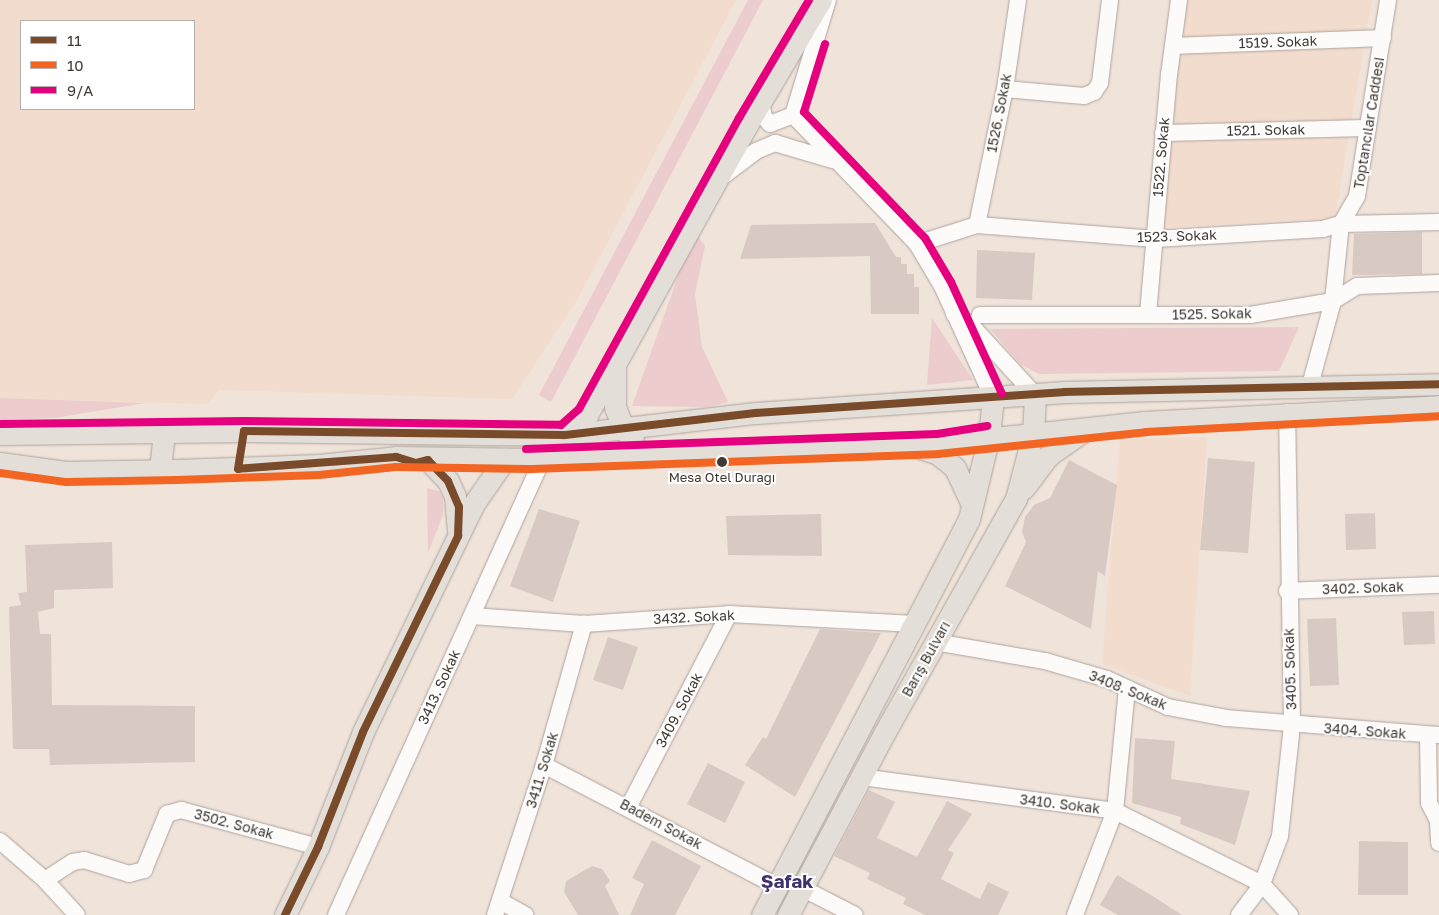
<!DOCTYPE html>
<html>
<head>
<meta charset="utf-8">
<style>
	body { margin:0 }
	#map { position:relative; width:1439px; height:915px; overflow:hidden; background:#f0e3da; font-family:"Golos Text",sans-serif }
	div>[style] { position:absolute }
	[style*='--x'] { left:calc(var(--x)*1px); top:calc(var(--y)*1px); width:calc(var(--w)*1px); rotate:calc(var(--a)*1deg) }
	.built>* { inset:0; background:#f2dccd }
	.green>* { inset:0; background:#eccccd }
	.building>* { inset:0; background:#d9c9c3 }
	.roads { filter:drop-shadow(0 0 1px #aea49e) drop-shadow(0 0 1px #aea49e) }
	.minor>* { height:16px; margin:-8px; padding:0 8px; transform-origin:8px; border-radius:8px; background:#fdfbf9 }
	.major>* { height:21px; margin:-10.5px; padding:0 10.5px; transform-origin:10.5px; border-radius:10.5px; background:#e3dfd8 }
	.bus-1>* { height:8px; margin:-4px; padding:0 4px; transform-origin:4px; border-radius:4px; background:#7a4b2a }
	.bus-2>* { height:8px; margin:-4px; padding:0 4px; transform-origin:4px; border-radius:4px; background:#f26522 }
	.bus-3>* { height:8px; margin:-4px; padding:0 4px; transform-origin:4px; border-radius:4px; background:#e5007d }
	.dots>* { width:14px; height:14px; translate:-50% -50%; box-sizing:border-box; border:2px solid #fff; border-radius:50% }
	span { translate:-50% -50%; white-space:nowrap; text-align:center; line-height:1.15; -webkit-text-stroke:4px #fff; paint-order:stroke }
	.bus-label { font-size:13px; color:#423933 }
	.street-label { font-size:14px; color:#423933 }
	.district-label { font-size:19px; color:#3f326e; font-weight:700 }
	.legend { position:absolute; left:20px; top:20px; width:175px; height:90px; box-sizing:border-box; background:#fff; border:1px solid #b3b0ad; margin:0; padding:6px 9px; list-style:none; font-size:15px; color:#423933 }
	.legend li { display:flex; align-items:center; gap:10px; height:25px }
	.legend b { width:25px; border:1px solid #b3b0ad }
</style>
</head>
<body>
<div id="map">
	<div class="built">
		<div style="clip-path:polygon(evenodd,0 0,736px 0,576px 302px,512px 399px,219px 390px,207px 404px,0 398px,0 0,21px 21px,194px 21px,194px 109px,21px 109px,21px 21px)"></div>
		<div style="clip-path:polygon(1187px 0,1372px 0,1335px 218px,1160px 228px,1171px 109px)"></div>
		<div style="clip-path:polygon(1207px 437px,1190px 696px,1102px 664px,1120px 439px)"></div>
	</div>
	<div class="green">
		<div style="clip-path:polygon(748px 0,763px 0,551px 402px,539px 395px)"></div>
		<div style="clip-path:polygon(694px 231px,705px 246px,695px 294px,702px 347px,728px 402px,708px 407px,632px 406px)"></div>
		<div style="clip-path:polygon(932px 318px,973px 380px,927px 385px)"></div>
		<div style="clip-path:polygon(1299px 327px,1279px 371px,1039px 374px,1020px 364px,990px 329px)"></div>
		<div style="clip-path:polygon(0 398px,145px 403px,55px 418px,4px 420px,0 419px)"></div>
		<div style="clip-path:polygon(427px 488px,438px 491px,443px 497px,443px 515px,428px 553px)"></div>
	</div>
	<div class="building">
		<div style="clip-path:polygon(875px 223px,896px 257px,901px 257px,901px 264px,907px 264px,907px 274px,914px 274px,914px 287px,919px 287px,919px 314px,871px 314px,870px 256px,740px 259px,751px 225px)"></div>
		<div style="clip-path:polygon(1422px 232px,1422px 274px,1352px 275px,1354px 234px)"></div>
		<div style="clip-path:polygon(977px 250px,1035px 253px,1032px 300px,976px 298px)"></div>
		<div style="clip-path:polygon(1208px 458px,1255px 462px,1248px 553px,1200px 550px)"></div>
		<div style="clip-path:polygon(1069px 460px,1117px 485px,1105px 576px,1098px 571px,1091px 629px,1005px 586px,1026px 542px,1022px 532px,1025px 517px,1034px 505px,1050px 498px)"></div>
		<div style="clip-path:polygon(539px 509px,580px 521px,553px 602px,510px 586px)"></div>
		<div style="clip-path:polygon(1375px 513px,1376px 549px,1346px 550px,1345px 514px)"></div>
		<div style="clip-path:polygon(821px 514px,822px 556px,728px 555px,726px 516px)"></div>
		<div style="clip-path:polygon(112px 542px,113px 588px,54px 590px,54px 608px,38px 612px,40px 634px,51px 634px,52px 705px,195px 706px,195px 762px,50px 765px,49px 749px,13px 749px,9px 607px,21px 605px,18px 593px,27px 592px,25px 545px)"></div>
		<div style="clip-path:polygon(1434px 611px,1435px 644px,1404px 645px,1402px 612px)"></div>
		<div style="clip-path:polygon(1336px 618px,1339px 685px,1310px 686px,1307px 619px)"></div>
		<div style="clip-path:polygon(820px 629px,881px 633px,795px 797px,745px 765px,763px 737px,766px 739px)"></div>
		<div style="clip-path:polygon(608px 637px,638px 647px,623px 690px,593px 680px)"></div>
		<div style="clip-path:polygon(1135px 738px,1175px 741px,1171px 779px,1250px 791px,1235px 845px,1180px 824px,1181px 817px,1132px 803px)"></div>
		<div style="clip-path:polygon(708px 763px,745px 782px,725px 823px,687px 804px)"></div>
		<div style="clip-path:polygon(869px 790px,895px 802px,877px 838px,917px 857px,947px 801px,972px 814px,948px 850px,954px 853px,941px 879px,980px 899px,988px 882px,1009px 892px,998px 915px,925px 915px,903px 904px,906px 898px,867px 879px,870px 873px,834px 856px)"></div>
		<div style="clip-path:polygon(652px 840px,701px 866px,675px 915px,630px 915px,644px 884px,632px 878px)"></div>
		<div style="clip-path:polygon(1359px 841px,1408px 842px,1408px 895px,1358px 895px)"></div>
		<div style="clip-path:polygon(592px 866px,602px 869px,610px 881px,605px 886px,619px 915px,578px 915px,564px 892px,566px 881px)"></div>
		<div style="clip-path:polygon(1117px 875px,1151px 895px,1182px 915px,1118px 915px,1100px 905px)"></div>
	</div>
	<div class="roads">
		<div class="minor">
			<div style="--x:828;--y:0;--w:120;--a:106.9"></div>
			<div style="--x:793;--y:115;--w:179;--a:46.1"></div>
			<div style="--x:917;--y:244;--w:49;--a:59.2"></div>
			<div style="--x:942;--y:286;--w:123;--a:65.5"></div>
			<div style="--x:1173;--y:46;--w:210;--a:-2.2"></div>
			<div style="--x:1005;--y:89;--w:79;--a:5.1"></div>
			<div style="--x:1084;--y:96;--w:11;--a:-22"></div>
			<div style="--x:1094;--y:92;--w:11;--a:-56"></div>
			<div style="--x:1100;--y:83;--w:84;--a:-83.1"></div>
			<div style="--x:761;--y:102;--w:15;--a:79"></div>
			<div style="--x:764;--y:117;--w:9;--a:49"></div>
			<div style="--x:770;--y:124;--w:25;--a:-21"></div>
			<div style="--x:1163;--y:133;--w:205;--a:-1.4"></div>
			<div style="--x:719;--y:179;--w:46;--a:-37.1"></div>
			<div style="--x:756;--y:151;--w:21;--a:-23"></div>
			<div style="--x:775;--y:143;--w:59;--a:16.6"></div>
			<div style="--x:977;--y:225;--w:139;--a:-78.4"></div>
			<div style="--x:1005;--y:89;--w:90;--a:-81.7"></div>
			<div style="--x:917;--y:244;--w:63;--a:-17.6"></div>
			<div style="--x:977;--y:225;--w:179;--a:4.5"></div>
			<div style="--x:1155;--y:239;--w:168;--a:-3.4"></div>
			<div style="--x:1323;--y:229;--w:19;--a:-16"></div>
			<div style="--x:1341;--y:224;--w:98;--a:-1.2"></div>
			<div style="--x:954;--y:314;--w:19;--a:32"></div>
			<div style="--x:970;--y:324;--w:96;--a:47.5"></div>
			<div style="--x:1148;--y:314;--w:240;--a:-85"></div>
			<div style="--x:1169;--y:75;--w:76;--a:-82.4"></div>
			<div style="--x:980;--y:315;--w:270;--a:0"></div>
			<div style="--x:1250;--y:315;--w:84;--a:-9.6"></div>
			<div style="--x:1333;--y:301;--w:28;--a:-32"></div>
			<div style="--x:1357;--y:286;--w:82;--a:-2.1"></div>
			<div style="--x:1309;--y:389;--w:91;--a:-74.7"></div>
			<div style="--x:1333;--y:301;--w:77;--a:-84.1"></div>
			<div style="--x:1341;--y:224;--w:32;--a:-60"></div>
			<div style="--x:1357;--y:196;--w:198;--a:-81"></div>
			<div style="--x:1287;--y:591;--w:152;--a:-2.3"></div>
			<div style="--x:472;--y:616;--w:112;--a:4.1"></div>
			<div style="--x:584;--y:624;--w:145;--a:-3.9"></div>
			<div style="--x:729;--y:614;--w:186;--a:3.1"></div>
			<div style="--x:935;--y:642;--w:112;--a:9.8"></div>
			<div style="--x:1045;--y:661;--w:65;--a:16.2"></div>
			<div style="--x:1107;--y:679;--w:67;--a:24.7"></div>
			<div style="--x:1168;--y:707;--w:59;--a:10.7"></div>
			<div style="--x:1226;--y:718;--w:214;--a:4.6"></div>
			<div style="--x:1428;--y:736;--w:67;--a:89.1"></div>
			<div style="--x:1429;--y:803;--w:20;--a:63"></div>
			<div style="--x:1438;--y:821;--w:22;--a:87"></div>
			<div style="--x:544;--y:765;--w:262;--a:27.5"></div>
			<div style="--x:861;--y:777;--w:256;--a:7.6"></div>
			<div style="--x:1115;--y:811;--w:164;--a:26.4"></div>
			<div style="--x:1262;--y:884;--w:42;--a:47.9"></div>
			<div style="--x:629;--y:806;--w:216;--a:-62.5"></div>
			<div style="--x:0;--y:841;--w:60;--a:40.9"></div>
			<div style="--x:45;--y:880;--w:47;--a:47.6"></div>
			<div style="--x:45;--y:880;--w:33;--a:-33"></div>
			<div style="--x:73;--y:862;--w:11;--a:-10"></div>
			<div style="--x:84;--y:860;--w:47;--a:17.3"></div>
			<div style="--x:129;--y:874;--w:16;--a:-15"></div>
			<div style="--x:144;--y:870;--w:61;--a:-67.7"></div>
			<div style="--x:167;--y:814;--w:15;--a:-16"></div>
			<div style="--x:181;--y:810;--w:142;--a:15.1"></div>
			<div style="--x:802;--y:888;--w:59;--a:27"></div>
			<div style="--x:500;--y:901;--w:29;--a:29"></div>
			<div style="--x:336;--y:915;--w:502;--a:-65.63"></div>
			<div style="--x:495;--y:915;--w:158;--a:-71.9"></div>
			<div style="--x:544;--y:765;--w:147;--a:-74.2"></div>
			<div style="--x:1075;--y:915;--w:111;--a:-69"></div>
			<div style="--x:1115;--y:811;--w:123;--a:-84.4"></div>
			<div style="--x:1239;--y:915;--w:39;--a:-53"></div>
			<div style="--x:1262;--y:884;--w:51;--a:-69.4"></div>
			<div style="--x:1280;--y:836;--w:111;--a:-83.8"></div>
			<div style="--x:1292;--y:726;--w:314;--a:-90.9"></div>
		</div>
		<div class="major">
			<div style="--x:615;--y:367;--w:40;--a:90"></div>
			<div style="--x:615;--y:407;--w:25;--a:69"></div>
			<div style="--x:624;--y:430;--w:12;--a:42"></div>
			<div style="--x:0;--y:434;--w:244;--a:-0.7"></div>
			<div style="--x:244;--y:431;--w:321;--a:0.7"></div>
			<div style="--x:565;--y:435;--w:192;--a:-6.6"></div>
			<div style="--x:756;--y:413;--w:310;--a:-3.9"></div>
			<div style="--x:1065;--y:392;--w:374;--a:-1.2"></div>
			<div style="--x:565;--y:435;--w:30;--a:-42"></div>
			<div style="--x:587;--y:415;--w:333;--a:-61.1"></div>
			<div style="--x:748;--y:123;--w:143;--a:-59.3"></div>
			<div style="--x:917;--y:447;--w:22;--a:18"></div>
			<div style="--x:938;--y:454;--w:22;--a:39"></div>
			<div style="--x:955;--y:468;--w:40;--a:65"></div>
			<div style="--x:428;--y:460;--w:29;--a:46"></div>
			<div style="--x:448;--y:481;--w:17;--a:65"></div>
			<div style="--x:455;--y:496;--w:35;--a:85"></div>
			<div style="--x:0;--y:463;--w:68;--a:7.7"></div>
			<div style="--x:67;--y:472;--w:110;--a:-1"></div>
			<div style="--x:177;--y:470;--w:142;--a:-2"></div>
			<div style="--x:319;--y:465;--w:77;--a:-5.9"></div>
			<div style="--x:396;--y:457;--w:134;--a:0.9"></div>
			<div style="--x:530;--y:459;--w:408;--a:-2.1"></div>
			<div style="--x:938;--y:444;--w:208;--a:-6.1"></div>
			<div style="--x:1145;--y:422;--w:294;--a:-3.1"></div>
			<div style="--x:160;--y:470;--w:38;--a:-84"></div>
			<div style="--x:1024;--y:488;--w:40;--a:-53"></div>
			<div style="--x:1048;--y:456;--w:42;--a:-35.2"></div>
			<div style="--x:285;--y:915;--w:76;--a:-64.1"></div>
			<div style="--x:318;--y:847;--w:123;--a:-68.6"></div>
			<div style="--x:363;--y:732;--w:252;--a:-64.1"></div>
			<div style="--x:473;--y:505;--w:56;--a:-55.2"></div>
			<div style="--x:762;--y:915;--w:447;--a:-62.4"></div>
			<div style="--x:969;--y:519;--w:85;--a:-76.5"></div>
			<div style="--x:989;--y:436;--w:38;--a:-84"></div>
			<div style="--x:788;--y:915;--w:207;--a:-62.1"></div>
			<div style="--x:885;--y:732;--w:267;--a:-60.7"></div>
			<div style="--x:1016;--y:499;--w:67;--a:-75.3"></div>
			<div style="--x:1033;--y:434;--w:39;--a:-87"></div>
		</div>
	</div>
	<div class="bus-1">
		<div style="--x:285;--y:915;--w:76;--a:-64.1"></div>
		<div style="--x:318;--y:847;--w:123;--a:-68.6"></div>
		<div style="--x:363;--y:732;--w:218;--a:-64.1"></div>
		<div style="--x:458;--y:536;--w:29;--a:-88"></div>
		<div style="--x:459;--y:507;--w:28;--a:-113"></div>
		<div style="--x:448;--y:481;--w:29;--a:-134"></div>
		<div style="--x:428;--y:460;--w:12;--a:166"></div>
		<div style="--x:416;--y:463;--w:21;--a:-163"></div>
		<div style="--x:396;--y:457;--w:158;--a:175.7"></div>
		<div style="--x:238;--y:469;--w:38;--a:-81"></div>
		<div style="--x:244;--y:431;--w:321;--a:0.7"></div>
		<div style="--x:565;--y:435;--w:192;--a:-6.6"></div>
		<div style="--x:756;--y:413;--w:310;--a:-3.9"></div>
		<div style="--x:1065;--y:392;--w:374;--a:-1.2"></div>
	</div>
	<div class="bus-2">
		<div style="--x:0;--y:473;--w:67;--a:7.8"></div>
		<div style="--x:66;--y:482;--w:111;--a:-1"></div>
		<div style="--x:177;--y:480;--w:142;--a:-2"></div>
		<div style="--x:319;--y:475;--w:77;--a:-5.9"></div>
		<div style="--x:396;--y:467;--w:134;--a:0.9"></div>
		<div style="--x:530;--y:469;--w:408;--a:-2.1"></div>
		<div style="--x:938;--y:454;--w:209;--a:-6"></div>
		<div style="--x:1146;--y:432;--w:293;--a:-3.1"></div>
	</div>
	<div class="bus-3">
		<div style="--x:825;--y:44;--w:71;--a:107.2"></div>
		<div style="--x:804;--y:112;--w:175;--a:46.2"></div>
		<div style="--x:925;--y:238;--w:51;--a:59.4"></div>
		<div style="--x:951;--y:282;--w:123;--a:65.5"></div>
		<div style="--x:0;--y:424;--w:244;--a:-0.7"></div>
		<div style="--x:244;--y:421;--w:317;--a:0.7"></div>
		<div style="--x:561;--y:425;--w:24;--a:-42"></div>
		<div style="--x:579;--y:409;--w:332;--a:-61.2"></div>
		<div style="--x:739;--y:118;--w:137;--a:-59.3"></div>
		<div style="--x:526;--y:449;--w:411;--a:-2.1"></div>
		<div style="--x:937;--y:434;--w:51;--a:-9.1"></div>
	</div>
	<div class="dots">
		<div style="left:722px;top:462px;background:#423933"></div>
	</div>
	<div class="bus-label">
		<span style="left:722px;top:477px">Mesa Otel Durağı</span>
	</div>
	<div class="street-label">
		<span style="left:1278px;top:42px;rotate:-2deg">1519. Sokak</span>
		<span style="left:999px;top:113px;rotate:-79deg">1526. Sokak</span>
		<span style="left:1369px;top:123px;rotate:-81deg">Toptancılar Caddesi</span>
		<span style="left:1266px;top:130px;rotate:-1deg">1521. Sokak</span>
		<span style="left:1161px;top:157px;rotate:-85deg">1522. Sokak</span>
		<span style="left:1177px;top:236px;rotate:-2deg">1523. Sokak</span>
		<span style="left:1212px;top:314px;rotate:-1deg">1525. Sokak</span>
		<span style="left:1363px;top:588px;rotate:-2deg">3402. Sokak</span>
		<span style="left:694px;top:617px;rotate:-3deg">3432. Sokak</span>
		<span style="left:926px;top:659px;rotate:-61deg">Barış Bulvarı</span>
		<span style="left:1290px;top:669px;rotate:-92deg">3405. Sokak</span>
		<span style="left:439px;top:687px;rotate:-65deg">3413. Sokak</span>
		<span style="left:1128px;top:690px;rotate:22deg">3408. Sokak</span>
		<span style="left:679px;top:710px;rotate:-62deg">3409. Sokak</span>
		<span style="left:1365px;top:731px;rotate:4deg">3404. Sokak</span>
		<span style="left:542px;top:770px;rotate:-73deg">3411. Sokak</span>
		<span style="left:1060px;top:804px;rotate:7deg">3410. Sokak</span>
		<span style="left:234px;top:824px;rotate:15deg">3502. Sokak</span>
		<span style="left:661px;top:824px;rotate:28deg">Badem Sokak</span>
	</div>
	<div class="district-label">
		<span style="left:787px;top:881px">Şafak</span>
	</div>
	<ul class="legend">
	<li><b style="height:6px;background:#7a4b2a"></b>11</li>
	<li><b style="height:6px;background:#f26522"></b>10</li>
	<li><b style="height:6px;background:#e5007d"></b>9/A</li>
	</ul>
</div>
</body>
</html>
